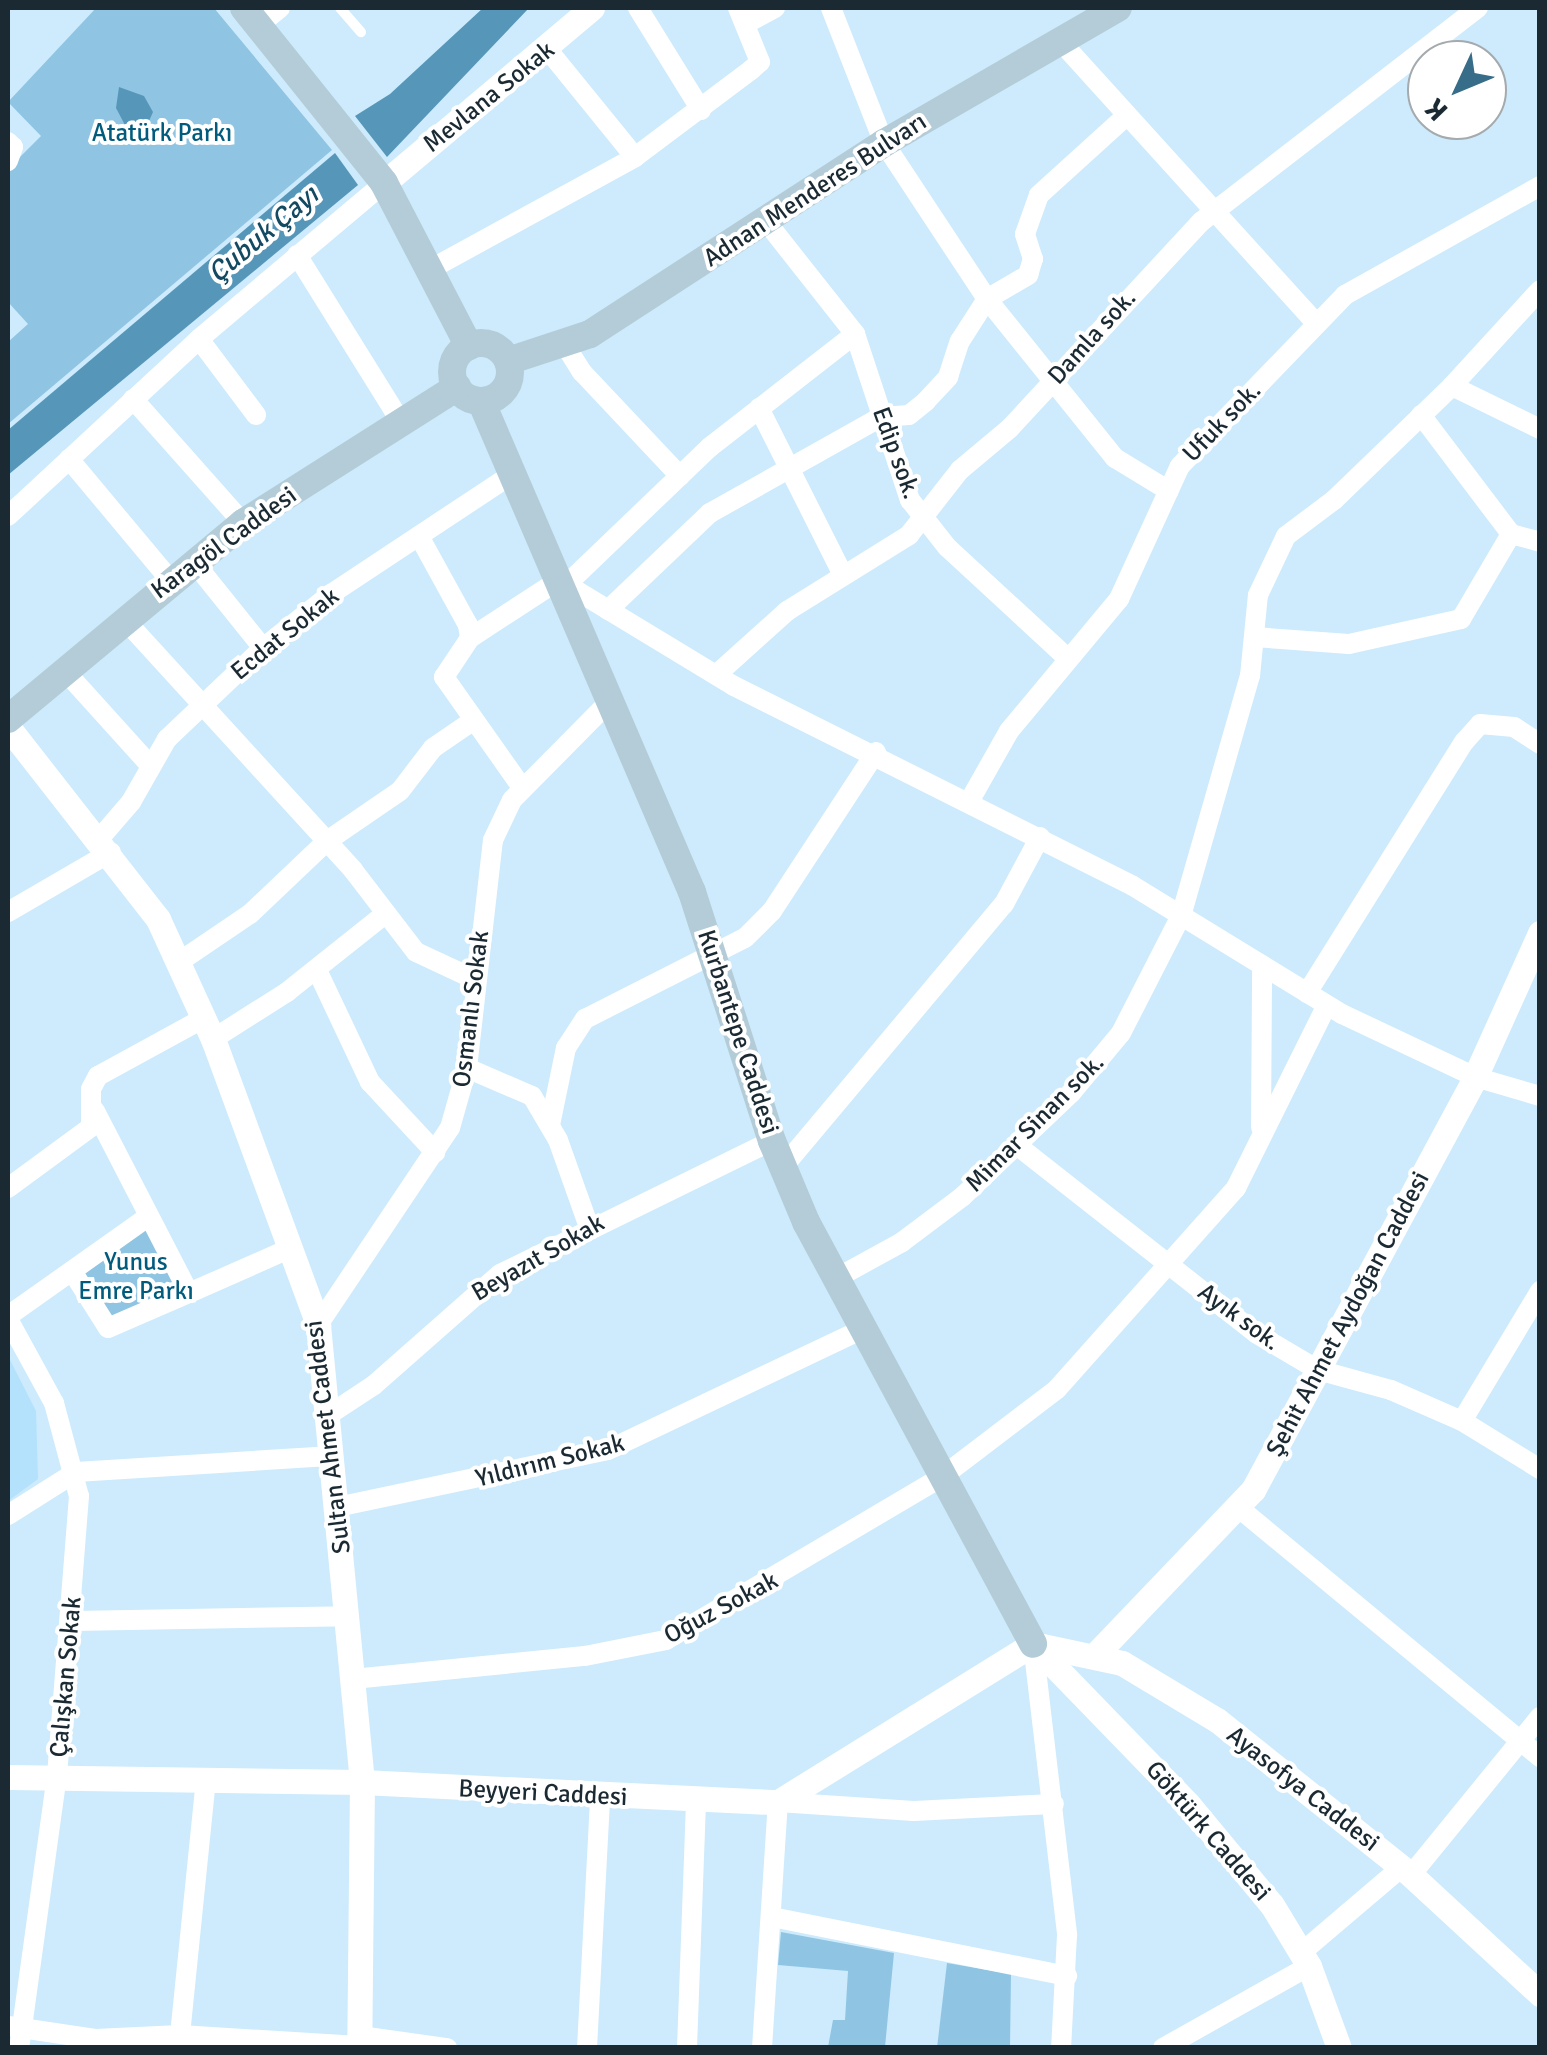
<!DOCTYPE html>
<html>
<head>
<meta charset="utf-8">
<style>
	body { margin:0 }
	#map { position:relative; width:1547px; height:2055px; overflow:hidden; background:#cdebfc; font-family:Signika,sans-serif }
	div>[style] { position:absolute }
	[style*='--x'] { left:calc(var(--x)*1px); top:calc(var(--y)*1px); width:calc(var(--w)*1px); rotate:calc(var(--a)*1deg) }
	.built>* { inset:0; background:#b4e1fb }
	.green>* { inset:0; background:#8fc5e3 }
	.water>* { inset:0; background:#5697b9 }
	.service>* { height:10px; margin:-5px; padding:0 5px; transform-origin:5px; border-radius:5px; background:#fff }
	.minor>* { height:20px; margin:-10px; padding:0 10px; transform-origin:10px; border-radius:10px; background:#fff }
	.tertiary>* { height:25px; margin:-12.5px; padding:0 12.5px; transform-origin:12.5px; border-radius:12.5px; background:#fff }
	.secondary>* { height:28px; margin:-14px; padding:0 14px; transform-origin:14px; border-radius:14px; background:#b4ccd7 }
	.secondary>.ring { margin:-14px; padding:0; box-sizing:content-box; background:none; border:28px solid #b4ccd7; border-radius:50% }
	span { translate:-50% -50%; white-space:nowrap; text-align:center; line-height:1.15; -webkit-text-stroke:8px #fff; paint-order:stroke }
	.street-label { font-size:25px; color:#1b2a32 }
	.park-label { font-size:25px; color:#005b7d }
	.water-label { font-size:28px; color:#134961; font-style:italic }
	.frame { position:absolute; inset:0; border:10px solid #1b2a32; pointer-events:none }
	.north { position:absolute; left:1407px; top:40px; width:100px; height:100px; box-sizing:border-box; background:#fff; border:2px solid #a4aaad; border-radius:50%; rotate:226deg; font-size:28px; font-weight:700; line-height:40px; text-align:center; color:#1b2a32 }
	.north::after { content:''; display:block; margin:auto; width:35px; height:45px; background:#376d88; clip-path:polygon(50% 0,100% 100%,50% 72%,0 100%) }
</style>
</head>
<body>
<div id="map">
	<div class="built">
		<div style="clip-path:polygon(8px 1356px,36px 1411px,38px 1479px,8px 1501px)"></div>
	</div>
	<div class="green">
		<div style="clip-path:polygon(96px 8px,214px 8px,332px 150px,8px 424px,8px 342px,28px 324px,8px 302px,8px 169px,41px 136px,8px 102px)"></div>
		<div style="clip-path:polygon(148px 1225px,186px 1295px,109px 1326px,83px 1272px)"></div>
		<div style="clip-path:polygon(781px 1932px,894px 1953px,885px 2047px,828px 2047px,833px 2020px,845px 2020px,848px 1971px,778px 1965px)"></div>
		<div style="clip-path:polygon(947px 1963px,1011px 1974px,1010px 2047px,937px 2048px)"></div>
	</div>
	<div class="water">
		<div style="clip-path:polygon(483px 8px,529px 8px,387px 157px,355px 116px,390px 94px)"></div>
		<div style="clip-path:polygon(119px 87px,144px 96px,153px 112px,149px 121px,126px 127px,116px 108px)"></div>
		<div style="clip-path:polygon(335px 153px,358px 185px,8px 475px,8px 430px)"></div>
	</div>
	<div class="service">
		<div style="--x:340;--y:8;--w:32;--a:49"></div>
	</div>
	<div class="minor">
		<div style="--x:638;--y:8;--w:120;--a:58.3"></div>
		<div style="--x:831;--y:8;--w:145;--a:68.6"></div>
		<div style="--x:884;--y:143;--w:187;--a:56.6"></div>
		<div style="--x:987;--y:299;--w:204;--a:51.2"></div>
		<div style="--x:1115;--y:458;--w:63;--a:31.4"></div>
		<div style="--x:745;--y:24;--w:34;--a:-28"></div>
		<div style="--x:259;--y:25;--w:27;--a:-39"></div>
		<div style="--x:1062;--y:43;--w:379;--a:47.8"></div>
		<div style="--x:548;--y:50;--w:138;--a:50.9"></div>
		<div style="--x:8;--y:142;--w:7;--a:45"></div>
		<div style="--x:13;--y:147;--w:15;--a:110"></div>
		<div style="--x:765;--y:220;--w:145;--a:51.7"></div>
		<div style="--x:855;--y:334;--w:175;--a:71.7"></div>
		<div style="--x:910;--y:500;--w:60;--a:51.8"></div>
		<div style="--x:947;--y:547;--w:162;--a:42.7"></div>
		<div style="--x:297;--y:255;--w:200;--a:58.1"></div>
		<div style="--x:429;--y:270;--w:235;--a:-28.7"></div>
		<div style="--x:635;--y:157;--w:145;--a:-36.9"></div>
		<div style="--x:751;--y:70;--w:12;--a:-42"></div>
		<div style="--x:760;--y:62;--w:58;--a:-112.2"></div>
		<div style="--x:199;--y:339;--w:95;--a:53.1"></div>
		<div style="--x:565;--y:345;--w:32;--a:58"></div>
		<div style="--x:582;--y:372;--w:143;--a:46.7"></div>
		<div style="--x:1452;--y:386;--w:98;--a:26"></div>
		<div style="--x:133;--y:399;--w:166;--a:48.4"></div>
		<div style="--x:759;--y:408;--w:187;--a:63.3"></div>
		<div style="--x:1421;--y:415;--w:149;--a:52.9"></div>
		<div style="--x:1511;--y:534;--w:30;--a:15"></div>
		<div style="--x:69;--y:459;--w:158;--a:50.1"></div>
		<div style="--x:8;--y:516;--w:260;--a:-42.8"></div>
		<div style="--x:199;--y:339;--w:242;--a:-40.1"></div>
		<div style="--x:419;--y:536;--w:102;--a:61.2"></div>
		<div style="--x:468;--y:625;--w:13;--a:81"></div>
		<div style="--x:470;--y:638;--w:47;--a:123.7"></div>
		<div style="--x:444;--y:677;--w:133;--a:54.8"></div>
		<div style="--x:193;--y:561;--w:112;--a:51.2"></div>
		<div style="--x:567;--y:584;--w:198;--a:-43.8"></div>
		<div style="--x:710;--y:447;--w:184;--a:-37.9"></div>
		<div style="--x:608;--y:610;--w:141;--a:-43.6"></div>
		<div style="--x:710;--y:513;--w:196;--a:-29.3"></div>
		<div style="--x:881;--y:417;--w:28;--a:-4"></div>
		<div style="--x:909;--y:415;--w:22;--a:-39"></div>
		<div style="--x:926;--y:401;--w:33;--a:-47"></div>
		<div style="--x:948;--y:377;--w:38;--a:-72"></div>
		<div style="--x:960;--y:341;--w:50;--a:-57.3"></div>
		<div style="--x:987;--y:299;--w:48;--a:-30.3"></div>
		<div style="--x:1028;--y:275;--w:17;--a:-73"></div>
		<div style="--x:1033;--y:259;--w:26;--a:-108"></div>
		<div style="--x:1025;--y:234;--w:41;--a:-70.3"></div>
		<div style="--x:1039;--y:195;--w:118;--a:-42.2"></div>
		<div style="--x:124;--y:619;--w:340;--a:47.6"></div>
		<div style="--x:353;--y:870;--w:103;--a:52.5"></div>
		<div style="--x:416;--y:952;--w:66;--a:25"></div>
		<div style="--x:1254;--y:637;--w:95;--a:4.2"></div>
		<div style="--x:1349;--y:644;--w:115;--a:-12.6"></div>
		<div style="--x:1461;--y:619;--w:99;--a:-59.5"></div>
		<div style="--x:470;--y:638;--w:106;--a:-33.1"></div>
		<div style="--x:559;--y:580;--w:205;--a:31.2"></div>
		<div style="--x:734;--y:686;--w:446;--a:26.6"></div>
		<div style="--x:1133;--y:886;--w:245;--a:31.5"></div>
		<div style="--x:1342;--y:1014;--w:147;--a:25.3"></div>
		<div style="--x:1475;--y:1077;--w:68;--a:16.3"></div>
		<div style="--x:64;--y:670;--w:125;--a:47.9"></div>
		<div style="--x:716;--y:675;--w:96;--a:-42"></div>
		<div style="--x:787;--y:611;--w:144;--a:-31.9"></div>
		<div style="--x:909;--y:535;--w:83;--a:-51.9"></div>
		<div style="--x:960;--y:470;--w:65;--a:-40"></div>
		<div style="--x:1010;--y:428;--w:282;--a:-47.2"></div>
		<div style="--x:1202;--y:221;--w:349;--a:-37.7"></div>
		<div style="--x:970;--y:800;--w:79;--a:-60.5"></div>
		<div style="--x:1009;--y:731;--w:172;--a:-50.2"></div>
		<div style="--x:1119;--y:599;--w:146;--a:-65.4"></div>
		<div style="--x:1180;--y:466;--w:238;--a:-46"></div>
		<div style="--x:1345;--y:295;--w:223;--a:-29.2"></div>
		<div style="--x:100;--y:838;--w:48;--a:-49.3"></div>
		<div style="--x:131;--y:802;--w:73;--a:-60.3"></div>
		<div style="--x:167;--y:739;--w:132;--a:-43.5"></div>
		<div style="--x:263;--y:648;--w:87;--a:-38.5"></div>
		<div style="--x:331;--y:594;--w:217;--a:-33.5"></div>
		<div style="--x:8;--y:912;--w:119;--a:-30.2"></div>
		<div style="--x:179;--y:962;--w:86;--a:-34.1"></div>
		<div style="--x:250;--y:914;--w:106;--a:-43.5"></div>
		<div style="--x:327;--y:841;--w:88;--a:-34.4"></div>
		<div style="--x:400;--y:791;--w:54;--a:-52.5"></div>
		<div style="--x:433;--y:748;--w:46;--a:-34.4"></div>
		<div style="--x:317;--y:970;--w:124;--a:64.7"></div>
		<div style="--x:370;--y:1082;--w:96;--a:47.1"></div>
		<div style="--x:1307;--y:993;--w:296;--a:-58"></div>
		<div style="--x:1464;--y:742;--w:24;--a:-48"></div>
		<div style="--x:1480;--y:724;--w:34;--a:5"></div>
		<div style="--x:1514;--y:727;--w:31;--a:33"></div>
		<div style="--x:213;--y:1039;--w:88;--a:-32.4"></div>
		<div style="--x:287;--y:992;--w:125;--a:-38.5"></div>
		<div style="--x:467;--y:1068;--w:71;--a:23.3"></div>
		<div style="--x:532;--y:1096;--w:51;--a:59.4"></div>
		<div style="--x:558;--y:1140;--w:92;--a:70.4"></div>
		<div style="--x:95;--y:1111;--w:205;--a:62.7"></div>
		<div style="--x:189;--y:1293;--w:111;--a:-23.8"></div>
		<div style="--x:550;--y:1125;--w:79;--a:-78.3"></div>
		<div style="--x:566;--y:1048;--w:35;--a:-57"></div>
		<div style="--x:585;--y:1019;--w:179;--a:-26.9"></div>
		<div style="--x:745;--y:938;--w:38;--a:-45"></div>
		<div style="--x:772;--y:911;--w:190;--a:-56.8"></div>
		<div style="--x:1261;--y:1127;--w:162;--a:-89.6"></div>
		<div style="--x:1018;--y:1146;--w:304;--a:38.2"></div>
		<div style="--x:1257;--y:1334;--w:71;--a:30.5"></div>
		<div style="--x:1318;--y:1370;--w:76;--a:15.3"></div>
		<div style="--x:1391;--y:1390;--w:77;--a:23.6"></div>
		<div style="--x:1462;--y:1421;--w:92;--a:31.6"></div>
		<div style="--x:783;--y:1167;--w:344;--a:-50"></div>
		<div style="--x:1004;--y:904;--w:76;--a:-61.8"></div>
		<div style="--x:8;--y:1188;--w:103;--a:-36.3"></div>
		<div style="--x:91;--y:1127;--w:38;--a:-90"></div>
		<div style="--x:91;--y:1089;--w:15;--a:-62"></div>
		<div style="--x:98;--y:1076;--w:121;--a:-28.7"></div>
		<div style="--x:72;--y:1271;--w:67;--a:57.7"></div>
		<div style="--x:108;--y:1328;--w:88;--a:-23.4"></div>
		<div style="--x:833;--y:1280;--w:79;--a:-28.8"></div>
		<div style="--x:902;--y:1242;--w:75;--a:-36.9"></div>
		<div style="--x:962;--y:1197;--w:151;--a:-43.7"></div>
		<div style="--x:1071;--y:1093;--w:78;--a:-50.2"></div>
		<div style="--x:1121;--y:1033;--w:131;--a:-62.9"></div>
		<div style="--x:1181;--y:916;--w:250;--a:-74"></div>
		<div style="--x:1250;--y:676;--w:81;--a:-84.4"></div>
		<div style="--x:1258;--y:595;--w:65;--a:-64.6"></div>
		<div style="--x:1286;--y:536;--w:60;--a:-36.9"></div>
		<div style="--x:1334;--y:500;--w:164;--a:-44"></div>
		<div style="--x:1452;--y:386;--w:130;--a:-47.5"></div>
		<div style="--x:8;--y:1316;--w:171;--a:-35.3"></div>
		<div style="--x:8;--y:1319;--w:96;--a:61.3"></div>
		<div style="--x:54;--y:1403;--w:96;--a:75"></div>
		<div style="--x:79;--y:1496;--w:280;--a:94.5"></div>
		<div style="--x:57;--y:1775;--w:276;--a:97.9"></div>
		<div style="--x:318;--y:1325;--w:237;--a:-56.2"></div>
		<div style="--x:450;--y:1128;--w:62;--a:-74.2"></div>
		<div style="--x:467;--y:1068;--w:229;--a:-83.5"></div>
		<div style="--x:493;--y:840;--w:44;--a:-64.6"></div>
		<div style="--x:512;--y:800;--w:142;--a:-45.3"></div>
		<div style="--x:330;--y:1414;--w:53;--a:-33.4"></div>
		<div style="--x:374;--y:1385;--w:168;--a:-41.4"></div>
		<div style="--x:500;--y:1274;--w:303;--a:-26.1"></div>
		<div style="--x:1462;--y:1421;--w:152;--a:-59"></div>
		<div style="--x:337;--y:1507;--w:277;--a:-11.9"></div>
		<div style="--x:608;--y:1450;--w:278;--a:-25.4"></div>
		<div style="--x:1239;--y:1508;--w:391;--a:39.6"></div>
		<div style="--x:8;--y:1515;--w:80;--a:-32.3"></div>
		<div style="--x:76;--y:1472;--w:257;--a:-3.6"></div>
		<div style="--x:73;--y:1621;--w:275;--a:-1"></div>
		<div style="--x:1033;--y:1644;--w:293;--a:83.3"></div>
		<div style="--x:1067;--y:1935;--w:113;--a:93"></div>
		<div style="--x:353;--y:1679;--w:233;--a:-5.7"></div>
		<div style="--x:585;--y:1656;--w:83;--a:-11.2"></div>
		<div style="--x:666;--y:1640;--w:322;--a:-30.6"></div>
		<div style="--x:943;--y:1476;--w:143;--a:-37.3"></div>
		<div style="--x:1057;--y:1389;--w:269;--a:-48.3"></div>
		<div style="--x:1236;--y:1188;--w:204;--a:-63.6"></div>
		<div style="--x:1411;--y:1875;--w:204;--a:-50.8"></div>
		<div style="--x:772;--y:1917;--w:301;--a:11.3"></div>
		<div style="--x:1302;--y:1952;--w:131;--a:-40.4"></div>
		<div style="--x:8;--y:2026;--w:88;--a:8.5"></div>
		<div style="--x:95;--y:2039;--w:85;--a:-2.7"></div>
		<div style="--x:180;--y:2035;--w:179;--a:3.5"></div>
		<div style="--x:180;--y:2035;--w:257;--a:-84.2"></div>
		<div style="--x:360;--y:2036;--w:88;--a:7.9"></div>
		<div style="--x:587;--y:2048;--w:251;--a:-87"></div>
		<div style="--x:687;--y:2048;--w:247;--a:-87.9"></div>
		<div style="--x:762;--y:2048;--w:247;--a:-86.3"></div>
		<div style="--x:778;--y:1802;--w:136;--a:3.8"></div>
		<div style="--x:914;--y:1811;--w:140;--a:-2.9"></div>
		<div style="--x:1163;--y:2048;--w:167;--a:-29.3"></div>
	</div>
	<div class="tertiary">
		<div style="--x:384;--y:183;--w:272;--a:-40.1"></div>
		<div style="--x:8;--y:727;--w:244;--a:52"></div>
		<div style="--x:158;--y:919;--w:132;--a:65.4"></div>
		<div style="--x:213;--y:1039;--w:305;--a:69.8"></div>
		<div style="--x:318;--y:1325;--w:459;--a:84.5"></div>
		<div style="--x:362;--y:1782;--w:266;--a:90.6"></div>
		<div style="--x:1033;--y:1644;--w:91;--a:12.1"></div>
		<div style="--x:1122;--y:1663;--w:111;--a:31"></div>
		<div style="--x:1217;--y:1720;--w:248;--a:38.6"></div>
		<div style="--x:1411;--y:1875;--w:176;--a:42.7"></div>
		<div style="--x:1033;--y:1644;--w:223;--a:45.9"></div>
		<div style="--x:1188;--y:1804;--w:131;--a:50.3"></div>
		<div style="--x:1272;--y:1905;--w:71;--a:58.8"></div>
		<div style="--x:1309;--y:1966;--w:87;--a:69.9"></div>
		<div style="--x:1097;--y:1653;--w:226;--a:-46.3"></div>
		<div style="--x:1253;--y:1490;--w:469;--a:-61.7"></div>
		<div style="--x:1475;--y:1077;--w:158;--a:-65.7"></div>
		<div style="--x:8;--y:1777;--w:354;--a:0.8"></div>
		<div style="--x:362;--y:1782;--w:416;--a:2.8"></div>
		<div style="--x:778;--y:1802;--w:300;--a:-31.8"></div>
	</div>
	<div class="secondary">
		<div style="--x:244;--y:8;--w:224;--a:51.3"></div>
		<div style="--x:384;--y:183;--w:184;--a:62.5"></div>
		<div class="ring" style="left:452px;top:343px;width:30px;height:30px"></div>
		<div style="--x:508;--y:361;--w:86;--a:-18.2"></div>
		<div style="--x:590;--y:334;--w:351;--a:-33"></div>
		<div style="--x:884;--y:143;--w:270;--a:-30"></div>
		<div style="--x:481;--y:401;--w:534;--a:66.75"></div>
		<div style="--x:692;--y:892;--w:262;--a:72.2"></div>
		<div style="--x:772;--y:1141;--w:88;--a:67.2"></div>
		<div style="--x:806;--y:1222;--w:479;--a:61.7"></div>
		<div style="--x:8;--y:719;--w:306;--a:-39.8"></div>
		<div style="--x:243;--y:523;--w:254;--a:-32.4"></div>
	</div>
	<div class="street-label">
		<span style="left:489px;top:97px;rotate:-39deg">Mevlana Sokak</span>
		<span style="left:815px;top:190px;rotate:-33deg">Adnan Menderes Bulvarı</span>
		<span style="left:1092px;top:337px;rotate:-48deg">Damla sok.</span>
		<span style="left:1222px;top:422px;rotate:-46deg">Ufuk sok.</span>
		<span style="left:896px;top:453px;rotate:70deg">Edip sok.</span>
		<span style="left:224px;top:543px;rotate:-36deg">Karagöl Caddesi</span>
		<span style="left:285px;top:634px;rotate:-39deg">Ecdat Sokak</span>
		<span style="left:471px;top:1009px;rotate:-83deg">Osmanlı Sokak</span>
		<span style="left:738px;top:1032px;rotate:72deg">Kurbantepe Caddesi</span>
		<span style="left:1035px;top:1123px;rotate:-45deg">Mimar Sinan sok.</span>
		<span style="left:538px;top:1258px;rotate:-30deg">Beyazıt Sokak</span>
		<span style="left:1348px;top:1314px;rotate:-62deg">Şehit Ahmet Aydoğan Caddesi</span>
		<span style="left:1239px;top:1317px;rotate:36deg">Ayık sok.</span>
		<span style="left:328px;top:1437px;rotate:-97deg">Sultan Ahmet Caddesi</span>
		<span style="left:550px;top:1461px;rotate:-14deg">Yıldırım Sokak</span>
		<span style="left:721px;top:1608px;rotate:-28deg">Oğuz Sokak</span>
		<span style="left:66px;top:1677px;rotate:-85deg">Çalışkan Sokak</span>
		<span style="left:1303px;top:1789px;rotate:38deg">Ayasofya Caddesi</span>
		<span style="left:543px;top:1793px;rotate:3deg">Beyyeri Caddesi</span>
		<span style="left:1208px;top:1831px;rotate:49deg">Göktürk Caddesi</span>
	</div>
	<div class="park-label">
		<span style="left:162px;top:133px">Atatürk Parkı</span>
		<span style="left:136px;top:1277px">Yunus<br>Emre Parkı</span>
	</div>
	<div class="water-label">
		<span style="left:263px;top:234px;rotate:-40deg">Çubuk Çayı</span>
	</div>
	<div class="frame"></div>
	<div class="north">K</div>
</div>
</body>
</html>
